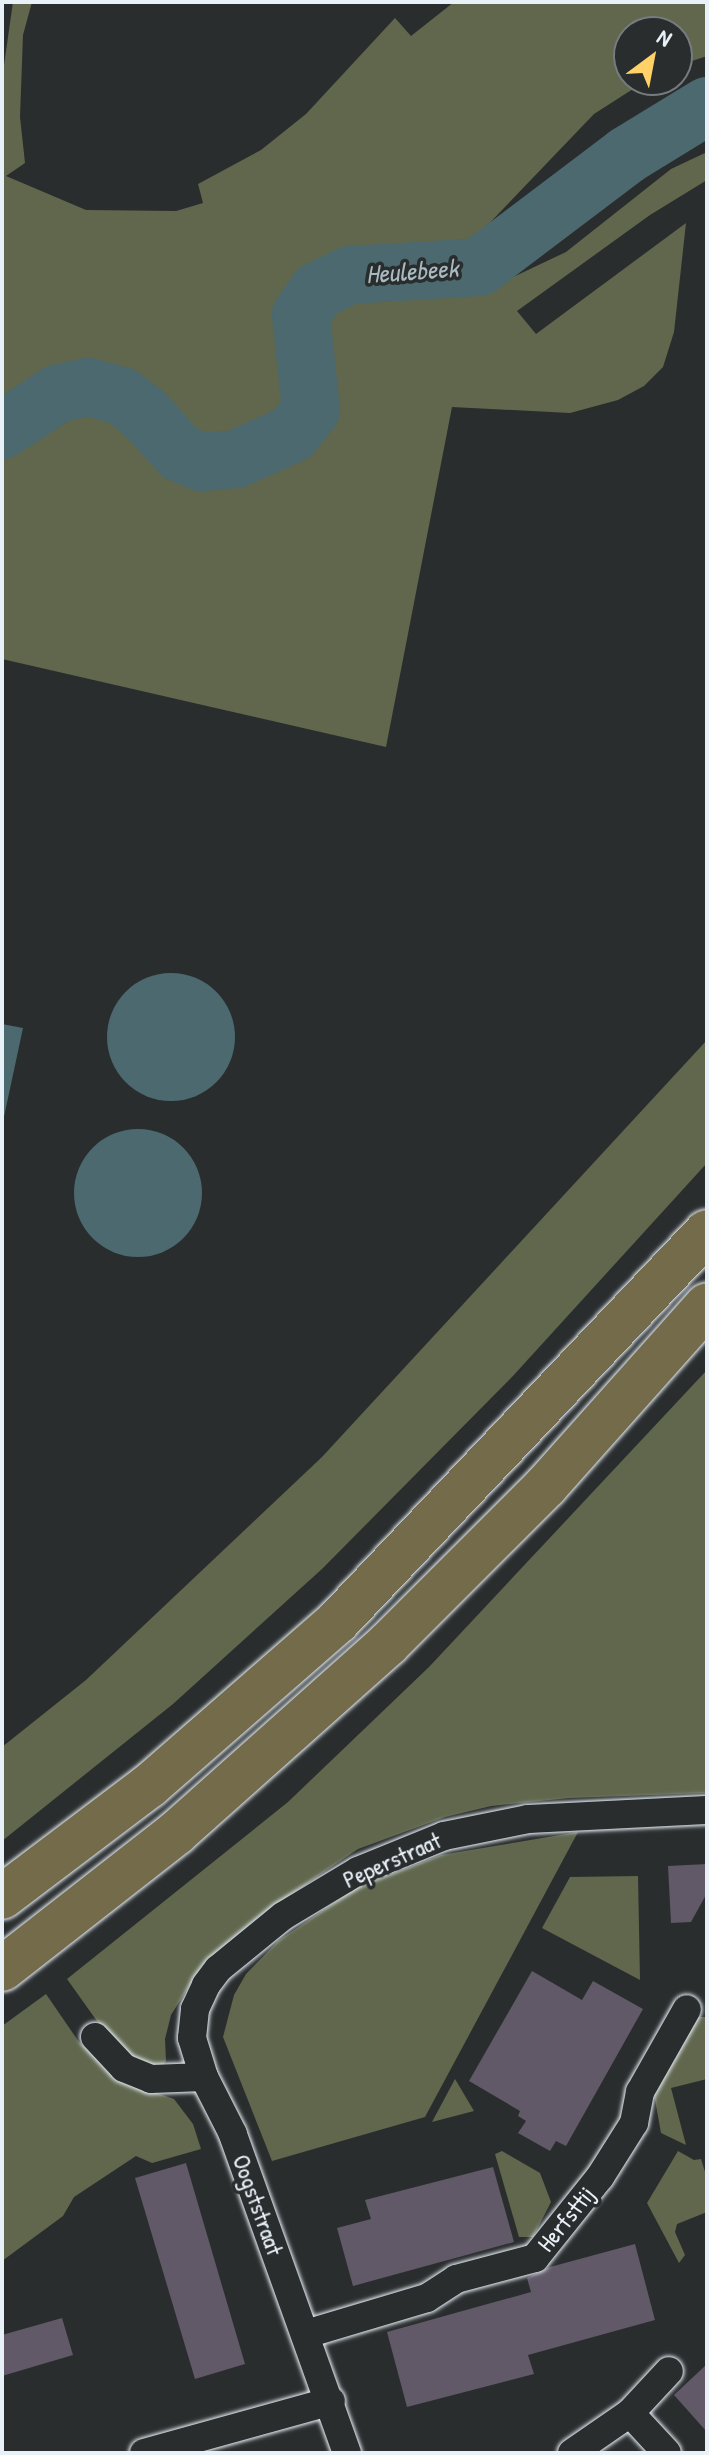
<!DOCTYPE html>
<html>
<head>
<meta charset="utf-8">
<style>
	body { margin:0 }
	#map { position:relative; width:709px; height:2455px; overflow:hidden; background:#2a2d2e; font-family:"Patrick Hand",sans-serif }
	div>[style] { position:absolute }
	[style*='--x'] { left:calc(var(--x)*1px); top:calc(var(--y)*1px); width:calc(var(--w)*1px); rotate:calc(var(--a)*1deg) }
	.green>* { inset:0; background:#60674d }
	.water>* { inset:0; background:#4b696e }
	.round { border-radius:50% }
	.river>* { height:58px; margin:-29px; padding:0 29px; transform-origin:29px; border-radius:29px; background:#4b696e }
	.building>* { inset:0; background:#615868 }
	.roads { filter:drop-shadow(0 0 2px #e8f1f8) drop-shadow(0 0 2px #e8f1f8) }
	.minor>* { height:28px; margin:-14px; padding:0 14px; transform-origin:14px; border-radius:14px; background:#2a2d2e }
	.motorway>* { height:44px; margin:-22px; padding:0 22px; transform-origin:22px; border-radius:22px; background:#746b4b }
	span { translate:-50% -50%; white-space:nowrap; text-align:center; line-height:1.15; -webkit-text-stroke:7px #2a2d2e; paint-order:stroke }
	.street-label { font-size:24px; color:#e8f1f8 }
	.water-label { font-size:26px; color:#a9bbc1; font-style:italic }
	.frame { position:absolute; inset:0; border:4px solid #e8f1f8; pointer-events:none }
	.north { position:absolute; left:613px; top:16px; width:80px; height:80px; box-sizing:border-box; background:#2a2d2e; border:2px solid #767b7f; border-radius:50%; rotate:32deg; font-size:22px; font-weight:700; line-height:32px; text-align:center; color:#e8f1f8 }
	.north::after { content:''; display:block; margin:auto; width:28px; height:36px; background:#ffd166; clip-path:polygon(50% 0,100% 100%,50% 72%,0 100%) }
</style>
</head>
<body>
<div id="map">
	<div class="green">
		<div style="clip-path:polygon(13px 2px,32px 2px,23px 35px,20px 117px,25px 163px,6px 176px,86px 210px,176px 211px,203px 203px,198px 184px,261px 150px,306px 114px,395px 18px,411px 36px,454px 2px,707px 2px,707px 56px,677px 66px,677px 32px,629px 32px,629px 80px,647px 80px,594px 114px,459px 255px,361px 265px,321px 278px,293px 299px,285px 309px,284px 321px,287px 344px,298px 379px,296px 402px,287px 418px,265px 435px,219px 451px,203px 452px,186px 443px,160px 410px,132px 389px,96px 378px,75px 379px,55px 385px,2px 419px,2px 79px)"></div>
		<div style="clip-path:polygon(707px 152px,707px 180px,650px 215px,517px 311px,536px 334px,686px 223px,674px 332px,663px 367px,644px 386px,618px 400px,570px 413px,452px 407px,386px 747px,2px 659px,2px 439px,60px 404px,98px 397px,129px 412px,195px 476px,266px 458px,320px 429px,329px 395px,312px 318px,332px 299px,350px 289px,397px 283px,509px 279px,566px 252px,671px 169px)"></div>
		<div style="clip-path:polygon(707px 1040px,707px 1163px,512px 1377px,322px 1569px,173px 1704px,2px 1841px,2px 1747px,86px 1680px,322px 1457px)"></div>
		<div style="clip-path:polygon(707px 1370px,707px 1793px,569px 1798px,491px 1806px,445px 1817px,358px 1849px,290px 1895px,203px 1964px,171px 2015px,165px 2039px,166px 2061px,161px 2068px,143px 2064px,109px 2038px,67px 1979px,288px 1802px,429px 1667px)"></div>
		<div style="clip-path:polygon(578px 1832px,425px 2117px,272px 2161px,223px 2037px,234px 1995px,246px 1974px,278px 1941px,356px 1888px,441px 1855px)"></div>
		<div style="clip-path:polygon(638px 1876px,640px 1980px,542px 1928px,570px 1877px)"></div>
		<div style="clip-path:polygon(46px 1994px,79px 2042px,120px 2080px,174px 2099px,193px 2124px,201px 2149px,152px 2163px,136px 2156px,74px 2197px,63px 2216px,2px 2261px,2px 2026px)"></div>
		<div style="clip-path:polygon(696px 2017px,707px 2017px,707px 2079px,671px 2088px,686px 2145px,661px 2133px,654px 2094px)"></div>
		<div style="clip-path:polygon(455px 2079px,474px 2111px,432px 2122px)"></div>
		<div style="clip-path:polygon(502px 2151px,540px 2173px,551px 2202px,533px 2237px,519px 2237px,495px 2154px)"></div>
		<div style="clip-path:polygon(678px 2151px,694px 2160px,701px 2159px,707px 2178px,707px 2212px,677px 2224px,675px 2232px,685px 2255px,679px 2263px,647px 2203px)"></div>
	</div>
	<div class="water">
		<div class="round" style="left:107px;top:973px;width:128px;height:128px"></div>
		<div style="clip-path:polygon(2px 1024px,23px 1028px,2px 1126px)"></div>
		<div class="round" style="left:74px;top:1129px;width:128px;height:128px"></div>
	</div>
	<div class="river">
		<div style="--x:2;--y:430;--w:66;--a:-33.2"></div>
		<div style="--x:57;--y:394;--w:32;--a:-13"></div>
		<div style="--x:88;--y:387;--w:35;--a:15"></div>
		<div style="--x:122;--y:396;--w:28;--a:38"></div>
		<div style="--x:144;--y:413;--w:54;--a:48"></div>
		<div style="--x:180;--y:453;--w:24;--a:22"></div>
		<div style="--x:202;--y:462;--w:34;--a:-5"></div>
		<div style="--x:236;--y:459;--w:61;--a:-24.1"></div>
		<div style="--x:292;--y:434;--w:31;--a:-52"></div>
		<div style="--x:311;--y:410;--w:96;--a:-96"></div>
		<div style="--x:301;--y:315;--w:29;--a:-56"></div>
		<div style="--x:317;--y:291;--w:37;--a:-26"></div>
		<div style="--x:350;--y:275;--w:129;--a:-3.5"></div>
		<div style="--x:479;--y:267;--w:186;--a:-37.1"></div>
		<div style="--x:627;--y:155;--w:94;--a:-31.5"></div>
	</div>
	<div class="building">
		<div style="clip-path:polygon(707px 1864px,707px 1893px,691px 1922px,671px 1923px,668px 1866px)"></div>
		<div style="clip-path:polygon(532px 1971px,582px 2000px,593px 1981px,643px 2009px,566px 2146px,556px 2141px,550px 2151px,518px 2133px,526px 2121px,518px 2116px,520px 2111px,469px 2081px)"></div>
		<div style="clip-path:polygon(186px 2163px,245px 2364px,195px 2379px,135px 2178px)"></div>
		<div style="clip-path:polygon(493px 2167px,514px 2242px,353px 2286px,337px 2228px,371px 2219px,365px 2200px)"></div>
		<div style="clip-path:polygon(635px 2244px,655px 2320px,528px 2355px,534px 2374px,407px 2407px,387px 2332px,531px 2292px,527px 2278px,550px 2267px)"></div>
		<div style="clip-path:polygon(62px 2318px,73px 2355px,2px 2376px,2px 2335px)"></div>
		<div style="clip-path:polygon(707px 2364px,707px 2432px,674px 2395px)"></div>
	</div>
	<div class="roads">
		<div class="minor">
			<div style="--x:95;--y:2037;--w:42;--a:46.9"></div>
			<div style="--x:124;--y:2068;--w:29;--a:22"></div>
			<div style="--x:151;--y:2079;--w:53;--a:-2.2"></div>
			<div style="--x:306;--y:2334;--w:126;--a:-16.6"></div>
			<div style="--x:427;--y:2298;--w:35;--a:-33"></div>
			<div style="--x:456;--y:2279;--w:82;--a:-14.9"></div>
			<div style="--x:535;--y:2258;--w:104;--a:-51.3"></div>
			<div style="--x:600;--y:2177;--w:64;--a:-57.8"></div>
			<div style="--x:634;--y:2123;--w:32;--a:-79"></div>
			<div style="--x:640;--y:2092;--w:95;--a:-60.5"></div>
			<div style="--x:630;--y:2413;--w:54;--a:47.2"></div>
			<div style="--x:144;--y:2453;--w:194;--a:-15.5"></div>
			<div style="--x:347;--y:2453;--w:339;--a:-109.7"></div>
			<div style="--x:233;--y:2134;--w:64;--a:-117"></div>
			<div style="--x:204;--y:2077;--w:41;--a:-107.1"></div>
			<div style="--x:192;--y:2038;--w:29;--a:-84"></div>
			<div style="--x:195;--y:2009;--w:26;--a:-65"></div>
			<div style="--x:206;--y:1985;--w:20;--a:-53"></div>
			<div style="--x:218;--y:1969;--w:84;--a:-39.2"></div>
			<div style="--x:283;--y:1916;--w:87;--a:-31"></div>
			<div style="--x:358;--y:1871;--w:93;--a:-22.1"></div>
			<div style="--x:444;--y:1836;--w:86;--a:-11.4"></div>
			<div style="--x:528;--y:1819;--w:179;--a:-2.9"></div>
			<div style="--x:572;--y:2453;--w:70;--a:-34.6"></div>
			<div style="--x:630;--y:2413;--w:57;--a:-47.1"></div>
		</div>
		<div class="motorway">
			<div style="--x:2;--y:1897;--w:184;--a:-37.1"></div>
			<div style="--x:149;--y:1786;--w:251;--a:-41.1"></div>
			<div style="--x:338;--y:1621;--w:536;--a:-46.51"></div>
			<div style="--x:2;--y:1969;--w:221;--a:-38"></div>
			<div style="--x:176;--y:1833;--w:284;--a:-41.7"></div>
			<div style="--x:388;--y:1644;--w:223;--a:-45"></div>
			<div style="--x:546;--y:1486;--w:242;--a:-48.3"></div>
		</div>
	</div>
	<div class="street-label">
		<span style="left:392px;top:1860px;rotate:-24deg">Peperstraat</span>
		<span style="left:258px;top:2205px;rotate:70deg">Oogststraat</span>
		<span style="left:566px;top:2219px;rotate:-51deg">Herfsttij</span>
	</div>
	<div class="water-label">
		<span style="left:412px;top:271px;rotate:-4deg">Heulebeek</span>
	</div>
	<div class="frame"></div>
	<div class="north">N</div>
</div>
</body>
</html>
